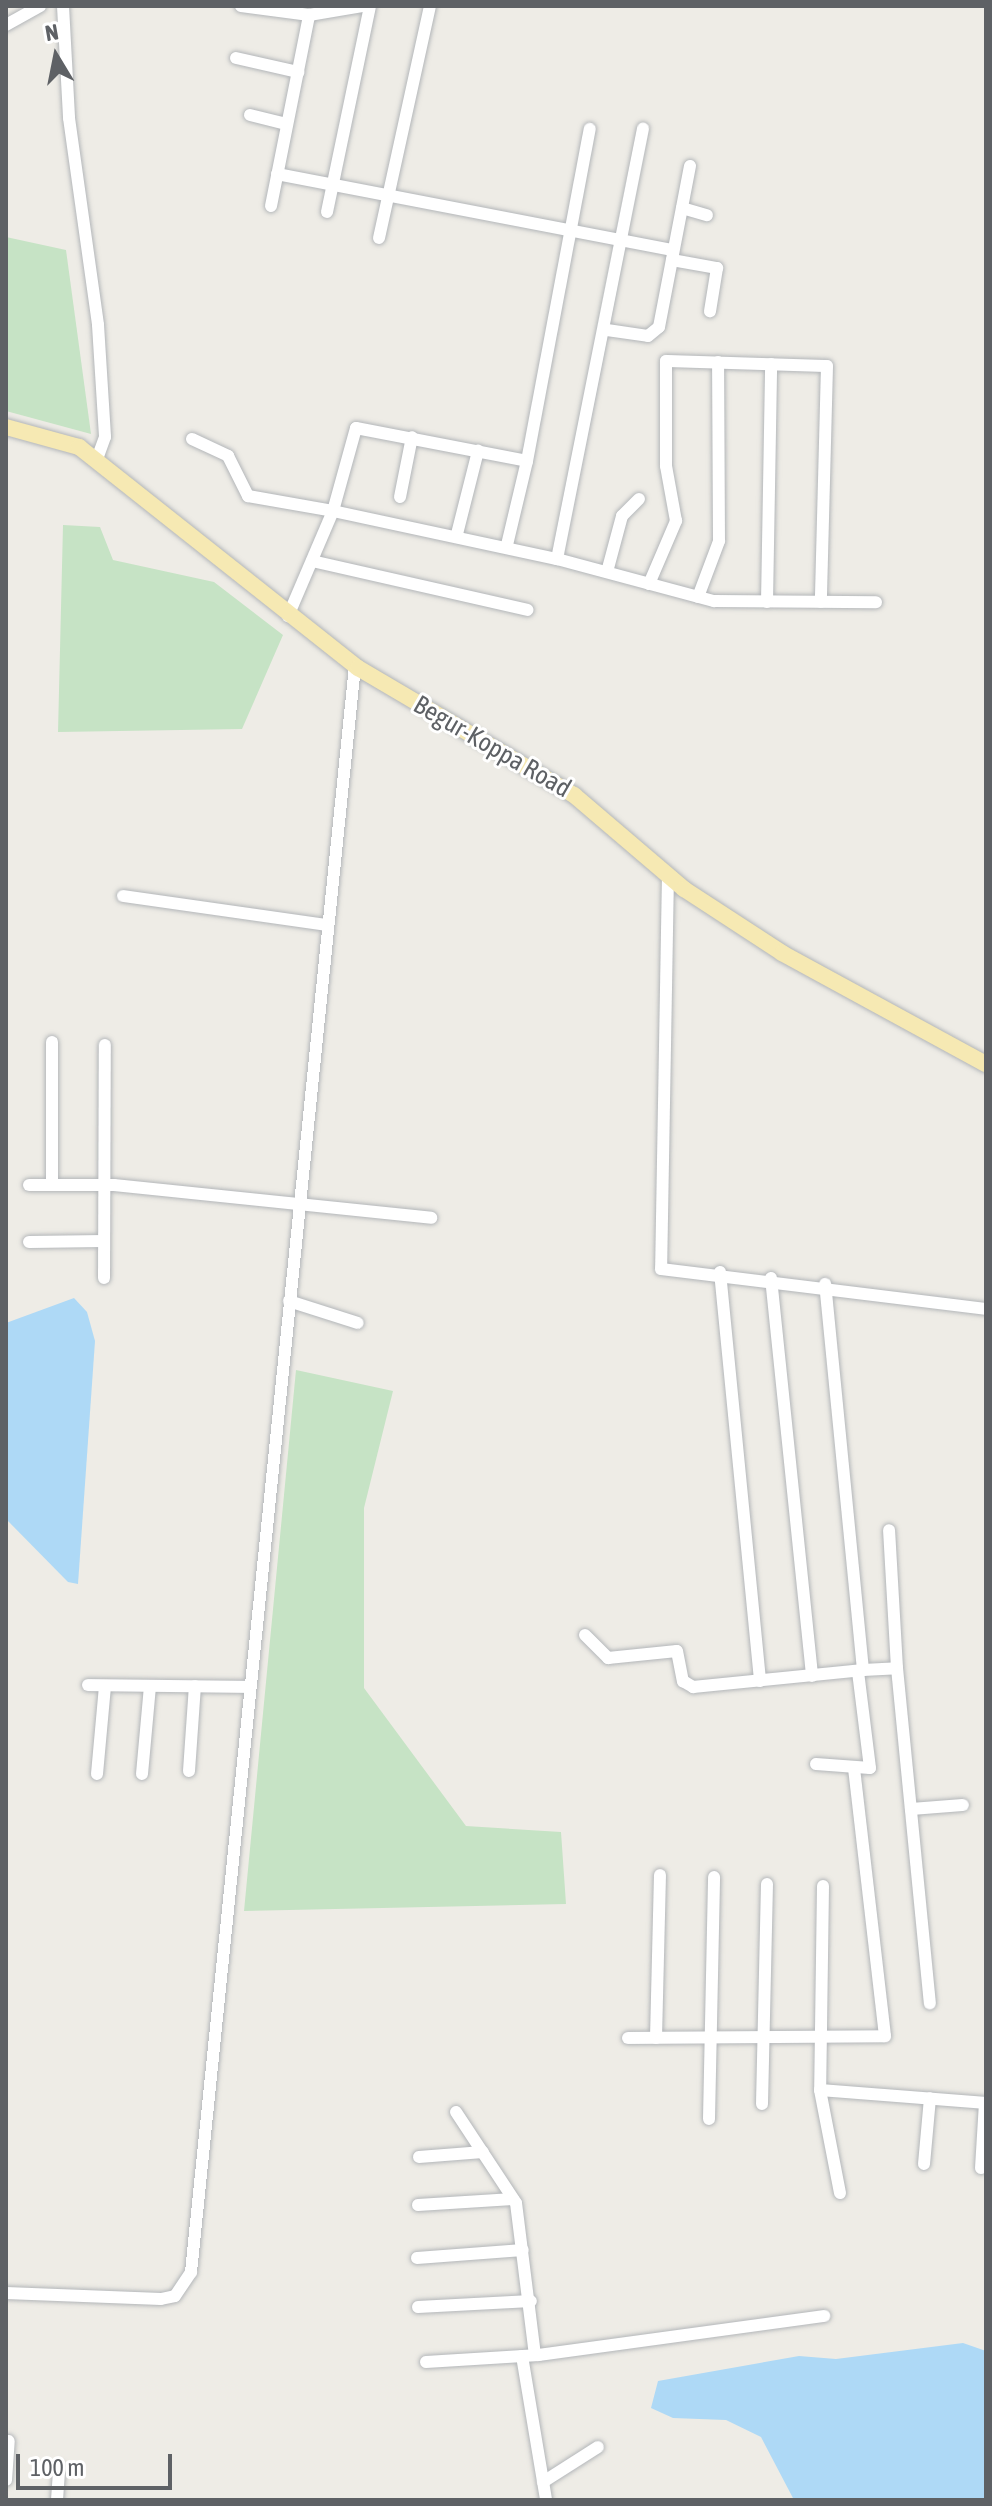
<!DOCTYPE html>
<html>
<head>
<meta charset="utf-8">
<style>
	body { margin:0 }
	#map { position:relative; width:992px; height:2506px; overflow:hidden; background:#eeece6; font-family:"Asap Condensed",sans-serif }
	div>[style] { position:absolute }
	[style*='--x'] { left:calc(var(--x)*1px); top:calc(var(--y)*1px); width:calc(var(--w)*1px); rotate:calc(var(--a)*1deg) }
	.green>* { inset:0; background:#c6e3c5 }
	.water>* { inset:0; background:#aed9f6 }
	.roads { filter:drop-shadow(0 0 2px #b3b6b9) drop-shadow(0 0 2px #b3b6b9) }
	.minor>* { height:12px; margin:-6px; padding:0 6px; transform-origin:6px; border-radius:6px; background:#fff }
	.major>* { height:16px; margin:-8px; padding:0 8px; transform-origin:8px; border-radius:8px; background:#f6e9b3 }
	span { translate:-50% -50%; white-space:nowrap; text-align:center; line-height:1.15; -webkit-text-stroke:6px #fff; paint-order:stroke }
	.street-label { font-size:26px; color:#5e6165 }
	.frame { position:absolute; inset:0; border:8px solid #5e6165; pointer-events:none }
	.north { position:absolute; left:16px; top:16px; width:80px; height:80px; -webkit-text-stroke:6px #fff; paint-order:stroke; rotate:350deg; font-size:22px; font-weight:700; line-height:32px; text-align:center; color:#5e6165 }
	.north::after { content:''; display:block; margin:auto; width:28px; height:36px; background:#5e6165; clip-path:polygon(50% 0,100% 100%,50% 72%,0 100%) }
	.scale { position:absolute; left:16px; top:2454px; width:156px; height:36px; box-sizing:border-box; border:4px solid #5e6165; border-top:0; padding-left:10px; font-size:24px; line-height:28px; white-space:nowrap; color:#5e6165; -webkit-text-stroke:6px #fff; paint-order:stroke }
</style>
</head>
<body>
<div id="map">
	<div class="green">
		<div style="clip-path:polygon(6px 237px,66px 250px,91px 434px,6px 411px)"></div>
		<div style="clip-path:polygon(63px 525px,100px 527px,113px 560px,214px 582px,283px 635px,242px 729px,58px 732px)"></div>
		<div style="clip-path:polygon(296px 1370px,393px 1391px,364px 1508px,364px 1688px,466px 1826px,561px 1832px,566px 1904px,244px 1911px)"></div>
	</div>
	<div class="water">
		<div style="clip-path:polygon(74px 1298px,87px 1312px,95px 1341px,78px 1584px,68px 1582px,6px 1519px,6px 1323px)"></div>
		<div style="clip-path:polygon(963px 2343px,986px 2351px,986px 2500px,794px 2500px,761px 2437px,726px 2420px,673px 2418px,651px 2408px,658px 2381px,799px 2356px,836px 2359px)"></div>
	</div>
	<div class="roads">
		<div class="minor">
			<div style="--x:63;--y:6;--w:112;--a:86.9"></div>
			<div style="--x:69;--y:118;--w:209;--a:82"></div>
			<div style="--x:98;--y:325;--w:112;--a:86.4"></div>
			<div style="--x:105;--y:437;--w:23;--a:110"></div>
			<div style="--x:241;--y:6;--w:69;--a:7.5"></div>
			<div style="--x:309;--y:15;--w:54;--a:-9.6"></div>
			<div style="--x:6;--y:25;--w:39;--a:-29"></div>
			<div style="--x:236;--y:58;--w:64;--a:12.7"></div>
			<div style="--x:250;--y:115;--w:38;--a:14"></div>
			<div style="--x:277;--y:174;--w:403;--a:10.9"></div>
			<div style="--x:271;--y:206;--w:195;--a:-78.7"></div>
			<div style="--x:682;--y:208;--w:26;--a:16"></div>
			<div style="--x:327;--y:212;--w:210;--a:-78.2"></div>
			<div style="--x:379;--y:238;--w:238;--a:-77.6"></div>
			<div style="--x:672;--y:260;--w:46;--a:10.1"></div>
			<div style="--x:717;--y:268;--w:44;--a:99.2"></div>
			<div style="--x:607;--y:330;--w:41;--a:8.3"></div>
			<div style="--x:648;--y:336;--w:14;--a:-39"></div>
			<div style="--x:659;--y:327;--w:164;--a:-79.1"></div>
			<div style="--x:192;--y:439;--w:40;--a:25"></div>
			<div style="--x:228;--y:456;--w:45;--a:63.4"></div>
			<div style="--x:248;--y:496;--w:86;--a:10"></div>
			<div style="--x:333;--y:511;--w:86;--a:-74.5"></div>
			<div style="--x:356;--y:428;--w:174;--a:10.9"></div>
			<div style="--x:527;--y:461;--w:86;--a:103.4"></div>
			<div style="--x:527;--y:461;--w:338;--a:-79.3"></div>
			<div style="--x:400;--y:497;--w:61;--a:-78.7"></div>
			<div style="--x:457;--y:534;--w:86;--a:-75.8"></div>
			<div style="--x:557;--y:559;--w:163;--a:15"></div>
			<div style="--x:714;--y:601;--w:162;--a:0.4"></div>
			<div style="--x:312;--y:561;--w:221;--a:12.8"></div>
			<div style="--x:607;--y:572;--w:58;--a:-75"></div>
			<div style="--x:622;--y:516;--w:24;--a:-45"></div>
			<div style="--x:649;--y:584;--w:69;--a:-66.8"></div>
			<div style="--x:676;--y:521;--w:56;--a:-100.3"></div>
			<div style="--x:666;--y:466;--w:105;--a:-90"></div>
			<div style="--x:666;--y:361;--w:161;--a:1.8"></div>
			<div style="--x:827;--y:366;--w:236;--a:91.5"></div>
			<div style="--x:698;--y:597;--w:60;--a:-69.4"></div>
			<div style="--x:719;--y:541;--w:179;--a:-90.3"></div>
			<div style="--x:767;--y:602;--w:238;--a:-89"></div>
			<div style="--x:288;--y:616;--w:114;--a:-66.8"></div>
			<div style="--x:333;--y:511;--w:229;--a:12.1"></div>
			<div style="--x:557;--y:559;--w:439;--a:-78.7"></div>
			<div style="--x:668;--y:874;--w:395;--a:91"></div>
			<div style="--x:661;--y:1269;--w:327;--a:7"></div>
			<div style="--x:123;--y:896;--w:206;--a:8.1"></div>
			<div style="--x:29;--y:1185;--w:85;--a:0"></div>
			<div style="--x:114;--y:1185;--w:319;--a:5.9"></div>
			<div style="--x:52;--y:1185;--w:143;--a:-90"></div>
			<div style="--x:29;--y:1242;--w:75;--a:-0.8"></div>
			<div style="--x:720;--y:1272;--w:411;--a:84.4"></div>
			<div style="--x:104;--y:1278;--w:233;--a:-89.8"></div>
			<div style="--x:771;--y:1278;--w:400;--a:84.1"></div>
			<div style="--x:289;--y:1301;--w:72;--a:17.7"></div>
			<div style="--x:585;--y:1635;--w:33;--a:45"></div>
			<div style="--x:608;--y:1658;--w:69;--a:-5.8"></div>
			<div style="--x:677;--y:1651;--w:31;--a:79"></div>
			<div style="--x:683;--y:1681;--w:12;--a:31"></div>
			<div style="--x:693;--y:1687;--w:171;--a:-5.7"></div>
			<div style="--x:863;--y:1670;--w:388;--a:-95.6"></div>
			<div style="--x:897;--y:1668;--w:337;--a:84.4"></div>
			<div style="--x:863;--y:1670;--w:34;--a:-3"></div>
			<div style="--x:897;--y:1668;--w:138;--a:-93.3"></div>
			<div style="--x:88;--y:1685;--w:162;--a:0.7"></div>
			<div style="--x:816;--y:1764;--w:54;--a:4.2"></div>
			<div style="--x:870;--y:1768;--w:98;--a:-97.1"></div>
			<div style="--x:189;--y:1771;--w:85;--a:-86"></div>
			<div style="--x:97;--y:1774;--w:88;--a:-84.8"></div>
			<div style="--x:142;--y:1774;--w:88;--a:-84.8"></div>
			<div style="--x:911;--y:1809;--w:52;--a:-4.4"></div>
			<div style="--x:823;--y:1886;--w:204;--a:90.8"></div>
			<div style="--x:820;--y:2090;--w:105;--a:79"></div>
			<div style="--x:628;--y:2038;--w:257;--a:-0.4"></div>
			<div style="--x:885;--y:2036;--w:269;--a:-96.6"></div>
			<div style="--x:656;--y:2038;--w:163;--a:-88.6"></div>
			<div style="--x:820;--y:2090;--w:167;--a:4.5"></div>
			<div style="--x:762;--y:2104;--w:220;--a:-88.7"></div>
			<div style="--x:456;--y:2112;--w:109;--a:56.6"></div>
			<div style="--x:516;--y:2203;--w:153;--a:82.9"></div>
			<div style="--x:709;--y:2119;--w:242;--a:-88.8"></div>
			<div style="--x:419;--y:2157;--w:64;--a:-4.5"></div>
			<div style="--x:924;--y:2164;--w:66;--a:-84.8"></div>
			<div style="--x:981;--y:2168;--w:65;--a:-86.5"></div>
			<div style="--x:418;--y:2205;--w:95;--a:-3.6"></div>
			<div style="--x:417;--y:2258;--w:106;--a:-4.3"></div>
			<div style="--x:6;--y:2293;--w:155;--a:2.2"></div>
			<div style="--x:161;--y:2299;--w:14;--a:-12"></div>
			<div style="--x:175;--y:2296;--w:29;--a:-56"></div>
			<div style="--x:191;--y:2272;--w:1614;--a:-84.17"></div>
			<div style="--x:418;--y:2307;--w:113;--a:-3"></div>
			<div style="--x:522;--y:2356;--w:146;--a:80.5"></div>
			<div style="--x:426;--y:2362;--w:113;--a:-3.5"></div>
			<div style="--x:539;--y:2355;--w:288;--a:-7.8"></div>
			<div style="--x:6;--y:2480;--w:39;--a:-86"></div>
			<div style="--x:543;--y:2482;--w:65;--a:-32.5"></div>
			<div style="--x:57;--y:2500;--w:32;--a:-86"></div>
		</div>
		<div class="major">
			<div style="--x:6;--y:427;--w:76;--a:15.3"></div>
			<div style="--x:79;--y:447;--w:356;--a:38.4"></div>
			<div style="--x:358;--y:668;--w:251;--a:30.5"></div>
			<div style="--x:574;--y:795;--w:145;--a:40.5"></div>
			<div style="--x:684;--y:889;--w:117;--a:33.1"></div>
			<div style="--x:782;--y:953;--w:232;--a:28.6"></div>
		</div>
	</div>
	<div class="street-label">
		<span style="left:492px;top:747px;rotate:30deg">Begur-Koppa Road</span>
	</div>
	<div class="frame"></div>
	<div class="north">N</div>
	<div class="scale">100 m</div>
</div>
</body>
</html>
